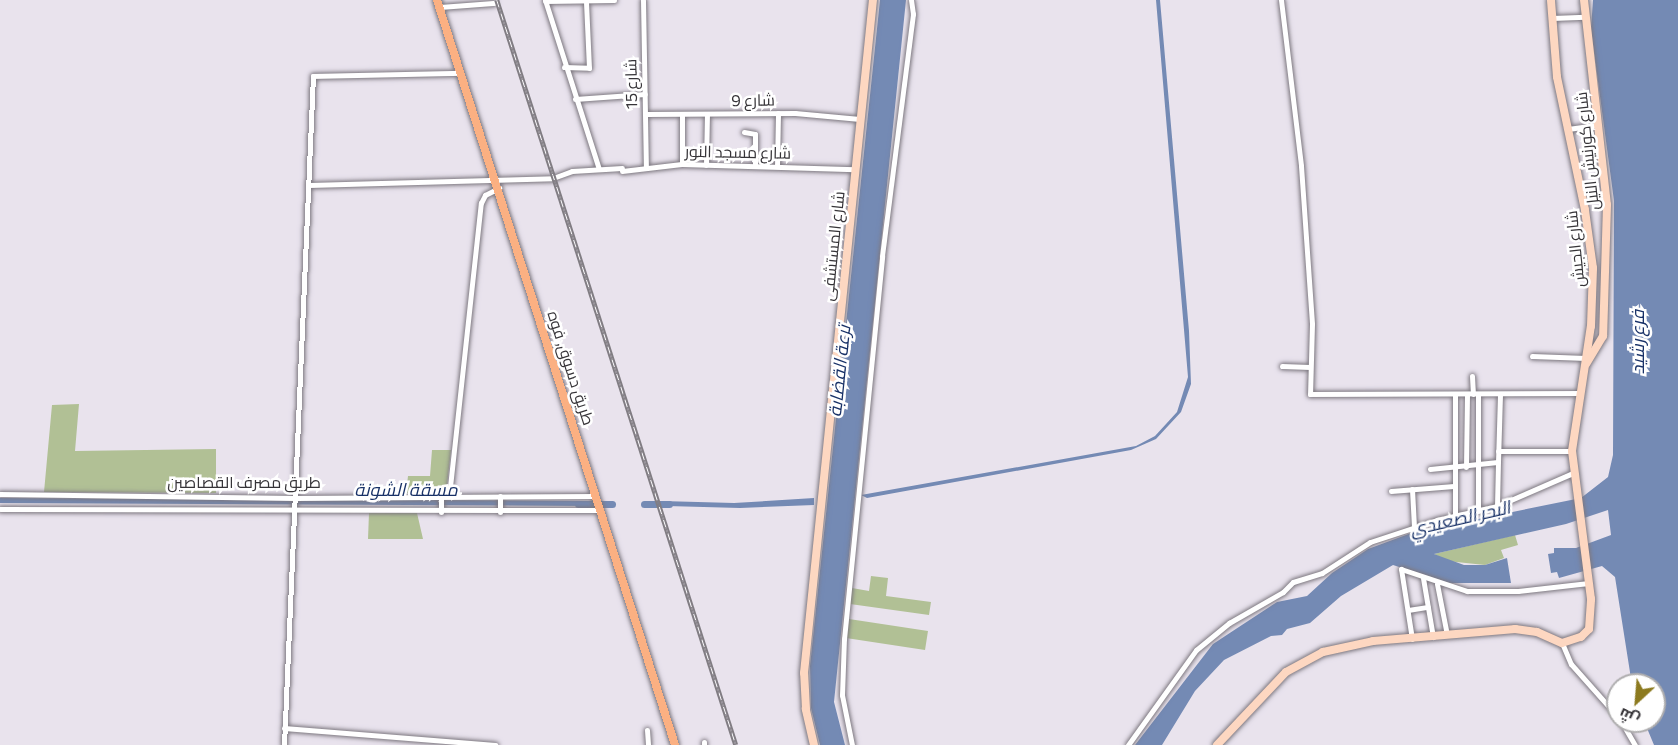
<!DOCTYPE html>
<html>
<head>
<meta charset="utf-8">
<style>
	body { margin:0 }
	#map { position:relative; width:1678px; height:745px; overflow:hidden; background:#e9e3ed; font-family:Commissioner,Cairo,sans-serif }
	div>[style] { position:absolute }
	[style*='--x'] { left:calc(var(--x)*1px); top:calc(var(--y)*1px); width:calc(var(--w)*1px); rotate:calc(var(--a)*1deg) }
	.green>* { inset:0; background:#b1c095 }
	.water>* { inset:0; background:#748ab4 }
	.canal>* { height:7px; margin:-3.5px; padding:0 3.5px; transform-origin:3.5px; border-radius:3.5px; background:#748ab4 }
	.roads { filter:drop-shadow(0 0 2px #7d7880) drop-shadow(0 0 2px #7d7880) }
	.minor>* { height:5px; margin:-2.5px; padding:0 2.5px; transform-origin:2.5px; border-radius:2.5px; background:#fff }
	.secondary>* { height:8px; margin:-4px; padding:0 4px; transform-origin:4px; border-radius:4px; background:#fdd7c1 }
	.primary>* { height:8px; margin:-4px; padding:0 4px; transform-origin:4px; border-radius:4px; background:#fbb082 }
	.rail>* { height:4.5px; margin-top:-2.25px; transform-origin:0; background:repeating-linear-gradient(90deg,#fff 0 7px,#817d83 0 14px); box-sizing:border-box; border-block:2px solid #817d83 }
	span { translate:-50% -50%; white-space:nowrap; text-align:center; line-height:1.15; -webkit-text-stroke:5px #fff; paint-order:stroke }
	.street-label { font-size:16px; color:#363438 }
	.water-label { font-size:18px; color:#183167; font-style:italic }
	.north { position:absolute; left:1606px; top:673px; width:60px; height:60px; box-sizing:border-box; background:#fff; border:2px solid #afaeaf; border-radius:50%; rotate:206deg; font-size:16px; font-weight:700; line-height:24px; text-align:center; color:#363438 }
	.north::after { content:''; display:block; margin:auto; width:21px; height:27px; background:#8c7a1f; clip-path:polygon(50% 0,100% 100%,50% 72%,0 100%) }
</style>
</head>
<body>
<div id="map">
	<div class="green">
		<div style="clip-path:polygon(79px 404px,75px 451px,216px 449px,216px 493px,44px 492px,52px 405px)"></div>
		<div style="clip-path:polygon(432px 450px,451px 450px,446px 494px,406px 493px,408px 476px,430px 476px)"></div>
		<div style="clip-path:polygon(369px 513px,417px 513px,423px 539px,368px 539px)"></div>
		<div style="clip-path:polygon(1515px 535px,1518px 545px,1501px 550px,1504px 558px,1485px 565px,1447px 561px,1434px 554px)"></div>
		<div style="clip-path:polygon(871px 576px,888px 578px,886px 596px,931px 602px,929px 615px,850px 604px,852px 588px,869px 591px)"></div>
		<div style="clip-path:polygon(849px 619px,928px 631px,925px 650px,846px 638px)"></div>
	</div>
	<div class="water">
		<div style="clip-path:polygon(880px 0,906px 0,834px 702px,845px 745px,820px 745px,811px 708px,810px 666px)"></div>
		<div style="clip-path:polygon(1156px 0,1160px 0,1189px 331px,1191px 384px,1181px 412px,1156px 439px,1131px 450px,867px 498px,861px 495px,1136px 446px,1155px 436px,1177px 412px,1188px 377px)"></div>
		<div style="clip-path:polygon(1593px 0,1678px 0,1678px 745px,1654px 745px,1644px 721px,1654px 721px,1654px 685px,1632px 685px,1615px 577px,1602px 566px,1559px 578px,1557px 572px,1551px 573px,1548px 554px,1554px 553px,1554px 548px,1576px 548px,1611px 535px,1608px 510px,1566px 524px,1434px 554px,1464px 565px,1485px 565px,1507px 558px,1511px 583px,1448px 583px,1393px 565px,1341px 596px,1310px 623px,1287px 629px,1282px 635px,1271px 636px,1224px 660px,1195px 691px,1162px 745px,1135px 745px,1213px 644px,1277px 602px,1307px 596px,1332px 573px,1368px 549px,1414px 532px,1581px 498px,1608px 477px,1613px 455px,1614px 201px,1591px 29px)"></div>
		<div style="clip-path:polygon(0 498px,587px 501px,588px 506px,0 503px)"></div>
		<div style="clip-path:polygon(814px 498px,814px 505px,740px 508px,667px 506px,661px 501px,734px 503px)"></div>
	</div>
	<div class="canal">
		<div style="--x:578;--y:504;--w:34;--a:0"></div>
		<div style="--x:644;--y:504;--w:25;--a:0"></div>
	</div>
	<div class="roads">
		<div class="minor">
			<div style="--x:545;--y:0;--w:177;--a:72.3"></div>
			<div style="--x:643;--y:0;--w:168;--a:89"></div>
			<div style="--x:1281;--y:0;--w:167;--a:83.1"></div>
			<div style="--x:1301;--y:166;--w:158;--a:86"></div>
			<div style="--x:1312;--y:324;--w:70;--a:91.6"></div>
			<div style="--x:1310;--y:394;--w:269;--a:-0.2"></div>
			<div style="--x:545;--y:1;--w:69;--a:-0.8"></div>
			<div style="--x:439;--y:7;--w:55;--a:-4.2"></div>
			<div style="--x:1552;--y:18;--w:33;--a:-2"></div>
			<div style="--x:564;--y:67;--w:25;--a:2"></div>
			<div style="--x:589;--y:68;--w:67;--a:-92.6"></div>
			<div style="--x:575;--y:99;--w:70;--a:-4.1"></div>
			<div style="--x:646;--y:114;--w:149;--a:-0.4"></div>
			<div style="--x:795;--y:113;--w:65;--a:5.3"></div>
			<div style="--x:682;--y:114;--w:50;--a:90"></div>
			<div style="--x:1568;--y:129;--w:30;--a:-8"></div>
			<div style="--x:744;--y:132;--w:11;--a:10"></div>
			<div style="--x:755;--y:134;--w:31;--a:90"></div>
			<div style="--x:706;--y:165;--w:51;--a:-88.9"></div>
			<div style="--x:777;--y:166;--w:53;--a:-88.9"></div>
			<div style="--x:622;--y:171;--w:60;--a:-6.7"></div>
			<div style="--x:682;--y:164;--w:173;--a:1.7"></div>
			<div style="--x:309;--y:185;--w:244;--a:-1.6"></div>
			<div style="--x:553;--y:178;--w:20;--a:-20"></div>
			<div style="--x:572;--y:171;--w:50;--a:-3.4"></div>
			<div style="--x:1532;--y:356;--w:54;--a:2.1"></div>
			<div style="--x:1282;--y:366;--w:28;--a:2"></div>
			<div style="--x:1472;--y:376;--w:18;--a:87"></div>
			<div style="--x:1498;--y:451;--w:74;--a:0"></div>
			<div style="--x:1466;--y:467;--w:73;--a:-89.2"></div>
			<div style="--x:1430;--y:469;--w:68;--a:-5.9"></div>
			<div style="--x:1498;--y:462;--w:68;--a:-88.3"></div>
			<div style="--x:1412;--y:489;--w:38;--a:87"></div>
			<div style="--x:1391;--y:491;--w:63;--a:-4.5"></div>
			<div style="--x:0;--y:494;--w:295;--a:0.8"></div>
			<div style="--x:295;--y:498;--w:301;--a:-0.4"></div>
			<div style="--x:449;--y:496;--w:295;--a:-83.8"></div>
			<div style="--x:481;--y:203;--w:9;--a:-63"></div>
			<div style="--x:485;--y:195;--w:16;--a:-27"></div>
			<div style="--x:500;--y:496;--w:16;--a:90"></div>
			<div style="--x:1497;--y:506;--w:44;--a:-88.7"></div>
			<div style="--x:0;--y:509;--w:600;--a:0.1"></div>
			<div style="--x:1478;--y:511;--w:117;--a:-90"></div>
			<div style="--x:441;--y:512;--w:16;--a:-90"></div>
			<div style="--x:1455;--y:515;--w:121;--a:-90"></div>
			<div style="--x:1423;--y:578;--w:60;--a:80.4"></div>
			<div style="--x:1437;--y:584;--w:52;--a:78.9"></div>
			<div style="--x:1408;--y:610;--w:20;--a:-9"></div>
			<div style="--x:1412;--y:639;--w:71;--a:-98.9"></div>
			<div style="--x:1401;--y:569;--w:70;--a:18.4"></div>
			<div style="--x:1467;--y:591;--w:51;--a:0"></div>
			<div style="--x:1518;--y:591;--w:71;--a:-6.4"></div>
			<div style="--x:1562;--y:643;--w:23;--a:67"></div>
			<div style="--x:1571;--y:664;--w:71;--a:48.4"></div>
			<div style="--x:1621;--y:721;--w:28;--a:60"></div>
			<div style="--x:284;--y:728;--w:212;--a:4.6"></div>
			<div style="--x:647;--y:730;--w:15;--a:86"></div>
			<div style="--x:704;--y:742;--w:3;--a:90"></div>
			<div style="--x:284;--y:745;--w:670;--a:-87.52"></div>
			<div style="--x:313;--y:76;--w:148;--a:-1.2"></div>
			<div style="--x:852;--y:745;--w:51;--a:-101.3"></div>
			<div style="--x:842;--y:695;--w:56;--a:-88"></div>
			<div style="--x:844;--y:639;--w:385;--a:-84.3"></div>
			<div style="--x:882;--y:256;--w:244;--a:-82.7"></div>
			<div style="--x:913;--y:14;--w:14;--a:-98"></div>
			<div style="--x:1128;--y:745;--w:117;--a:-54.4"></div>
			<div style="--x:1196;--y:650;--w:43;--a:-39.3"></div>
			<div style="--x:1229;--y:623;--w:62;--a:-29.9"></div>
			<div style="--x:1283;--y:592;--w:14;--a:-45"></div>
			<div style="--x:1293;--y:582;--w:30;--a:-17"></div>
			<div style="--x:1322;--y:573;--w:57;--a:-32.9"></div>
			<div style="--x:1370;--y:542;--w:71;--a:-18.2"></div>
			<div style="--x:1437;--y:520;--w:62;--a:-13.1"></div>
			<div style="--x:1497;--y:506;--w:83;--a:-23.5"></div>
		</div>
		<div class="secondary">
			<div style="--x:1584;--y:0;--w:206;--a:83.6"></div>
			<div style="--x:1607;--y:205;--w:131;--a:91.7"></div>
			<div style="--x:1603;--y:336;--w:33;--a:121"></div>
			<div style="--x:814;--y:745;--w:37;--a:-103"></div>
			<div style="--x:806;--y:709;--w:36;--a:-93"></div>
			<div style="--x:804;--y:673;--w:677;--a:-84.15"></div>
			<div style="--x:1217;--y:745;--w:100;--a:-46.6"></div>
			<div style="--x:1286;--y:672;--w:42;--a:-28.4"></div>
			<div style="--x:1323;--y:652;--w:51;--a:-12.4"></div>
			<div style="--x:1373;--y:641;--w:143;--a:-4.8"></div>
			<div style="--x:1515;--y:629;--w:22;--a:8"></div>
			<div style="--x:1537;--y:632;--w:27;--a:24"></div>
			<div style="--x:1562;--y:643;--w:20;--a:-18"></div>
			<div style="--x:1581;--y:637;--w:11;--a:-45"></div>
			<div style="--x:1589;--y:629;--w:30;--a:-86"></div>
			<div style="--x:1591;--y:599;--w:149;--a:-97.3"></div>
			<div style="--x:1572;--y:451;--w:126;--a:-81.4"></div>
			<div style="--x:1591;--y:326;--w:58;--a:-88"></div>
			<div style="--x:1593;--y:268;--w:59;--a:-97.9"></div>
			<div style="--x:1585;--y:210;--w:136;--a:-101.9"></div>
			<div style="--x:1557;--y:77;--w:77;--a:-94.5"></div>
		</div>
		<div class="primary">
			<div style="--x:437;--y:0;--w:782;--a:72.28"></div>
		</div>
	</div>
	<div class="rail">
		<div style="--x:497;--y:0;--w:782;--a:72.21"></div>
	</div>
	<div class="street-label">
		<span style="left:631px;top:84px;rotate:-91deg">شارع 15</span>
		<span style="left:753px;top:100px;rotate:-1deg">شارع 9</span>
		<span style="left:1587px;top:151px;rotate:-96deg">شارع كورنيش النيل</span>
		<span style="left:738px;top:152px;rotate:1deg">شارع مسجد النور</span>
		<span style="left:833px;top:246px;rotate:-84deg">شارع المستشفى</span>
		<span style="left:1575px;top:249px;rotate:-96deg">شارع الجيش</span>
		<span style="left:571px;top:368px;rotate:72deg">طريق دسوق, فوه</span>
		<span style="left:244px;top:482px">طريق مصرف القصاصين</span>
	</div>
	<div class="water-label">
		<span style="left:1637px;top:342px;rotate:-90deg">فرع رشيد</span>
		<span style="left:839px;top:371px;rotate:-84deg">ترعة القضابة</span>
		<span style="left:406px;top:489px">مسقة الشونة</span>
		<span style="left:1460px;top:518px;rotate:-13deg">البحر الصعيدي</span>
	</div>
	<div class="north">ش</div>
</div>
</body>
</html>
